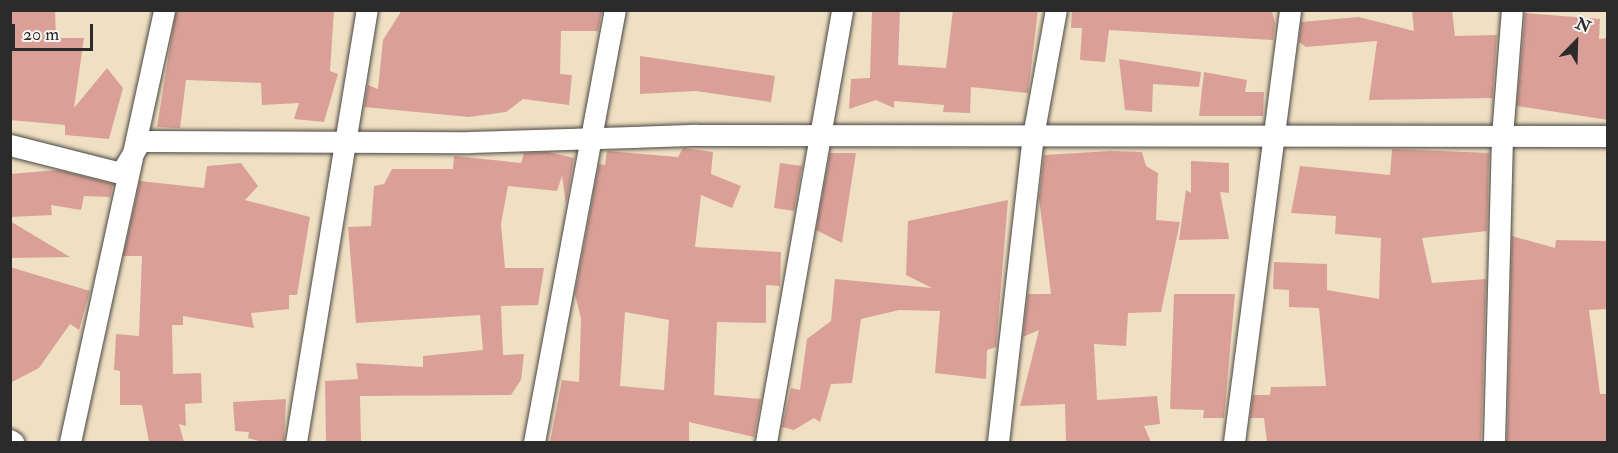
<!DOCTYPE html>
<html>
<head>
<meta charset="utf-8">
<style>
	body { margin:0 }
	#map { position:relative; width:1618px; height:453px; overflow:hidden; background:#f0e0c3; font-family:"IM FELL Double Pica",serif }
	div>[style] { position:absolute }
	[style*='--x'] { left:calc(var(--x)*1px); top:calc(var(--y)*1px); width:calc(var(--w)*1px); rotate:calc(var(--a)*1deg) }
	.building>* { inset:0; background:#daa097 }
	.roads { filter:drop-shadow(0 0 2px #494642) drop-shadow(0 0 2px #494642) }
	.street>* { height:21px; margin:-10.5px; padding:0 10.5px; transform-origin:10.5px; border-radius:10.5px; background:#fff }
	span { translate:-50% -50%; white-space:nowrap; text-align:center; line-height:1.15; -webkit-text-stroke:4.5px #f6f6f2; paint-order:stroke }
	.frame { position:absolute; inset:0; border:12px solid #2b2b2b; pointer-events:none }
	.north { position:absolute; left:1546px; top:12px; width:60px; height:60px; -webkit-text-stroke:4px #f6f6f2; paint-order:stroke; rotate:23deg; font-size:16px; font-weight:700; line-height:24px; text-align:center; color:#2b2b2b }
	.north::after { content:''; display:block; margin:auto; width:21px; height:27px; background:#2b2b2b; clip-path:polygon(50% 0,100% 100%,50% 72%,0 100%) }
	.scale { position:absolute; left:12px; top:24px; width:81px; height:27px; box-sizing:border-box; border:3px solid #2b2b2b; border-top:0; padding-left:8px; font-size:18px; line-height:21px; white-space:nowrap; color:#2b2b2b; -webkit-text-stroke:4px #f6f6f2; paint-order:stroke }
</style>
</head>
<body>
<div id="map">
	<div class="building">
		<div style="clip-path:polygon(10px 10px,55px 10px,56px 38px,84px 38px,74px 108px,107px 68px,123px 88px,109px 139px,65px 135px,65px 125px,10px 120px)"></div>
		<div style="clip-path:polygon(176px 10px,334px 10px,330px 71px,338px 74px,324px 122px,294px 119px,299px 103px,262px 105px,261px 83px,186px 80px,180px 128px,157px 127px)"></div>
		<div style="clip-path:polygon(402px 10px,602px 10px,598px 31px,561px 31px,560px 74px,572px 75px,569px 105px,523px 99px,506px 112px,469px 117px,364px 107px,368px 85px,378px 89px,383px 40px)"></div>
		<div style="clip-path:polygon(872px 10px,900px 10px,898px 65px,946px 68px,953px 10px,1038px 10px,1028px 93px,971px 87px,970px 113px,943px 112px,944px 105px,894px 101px,894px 108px,876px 100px,849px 109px,851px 79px,870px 78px)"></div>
		<div style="clip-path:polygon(1072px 10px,1272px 10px,1275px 24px,1273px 40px,1109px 30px,1105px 62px,1080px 60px,1082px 28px,1071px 28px)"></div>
		<div style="clip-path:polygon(1412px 10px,1452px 10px,1455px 36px,1497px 35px,1492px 105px,1492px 98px,1369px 100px,1377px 41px,1306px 47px,1299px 42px,1301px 22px,1359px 17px,1414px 31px)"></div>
		<div style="clip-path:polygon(1525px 13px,1600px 19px,1599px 39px,1608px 38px,1608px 120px,1517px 106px)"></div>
		<div style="clip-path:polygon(640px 56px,775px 76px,771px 102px,696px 91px,640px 94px)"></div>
		<div style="clip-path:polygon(1119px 59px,1201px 72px,1199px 87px,1153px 84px,1152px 112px,1125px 110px)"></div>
		<div style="clip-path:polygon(1204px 72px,1247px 80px,1245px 92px,1264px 92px,1263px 116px,1199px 116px)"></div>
		<div style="clip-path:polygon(evenodd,683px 148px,713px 152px,711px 174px,741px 186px,732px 208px,701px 195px,695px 247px,781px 252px,780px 286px,766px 285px,766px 323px,717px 322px,714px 395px,761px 399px,754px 437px,689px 422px,689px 442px,550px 442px,562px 380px,579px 382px,581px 319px,575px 294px,599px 164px,605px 165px,607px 151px,678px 157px,683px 148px,625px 312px,669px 320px,664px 390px,620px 386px,625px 312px)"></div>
		<div style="clip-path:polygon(1392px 149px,1489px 153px,1487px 231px,1422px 238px,1432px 283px,1486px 279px,1481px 442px,1267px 442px,1264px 418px,1250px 418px,1253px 395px,1270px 395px,1271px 387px,1326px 386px,1319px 308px,1289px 307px,1289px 290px,1273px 289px,1274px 262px,1327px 264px,1327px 290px,1379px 299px,1381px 238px,1335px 234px,1336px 216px,1291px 213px,1300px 166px,1390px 175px)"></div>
		<div style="clip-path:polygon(1111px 151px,1142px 152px,1146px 166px,1158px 173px,1156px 220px,1180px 222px,1161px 312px,1128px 313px,1126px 346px,1094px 344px,1097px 400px,1157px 396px,1160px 424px,1144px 426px,1151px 442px,1066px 442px,1065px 404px,1020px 406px,1039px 330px,1023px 337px,1028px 294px,1051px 294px,1039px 198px,1043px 164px,1044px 155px)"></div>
		<div style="clip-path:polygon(548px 152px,574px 158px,566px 204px,562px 176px,557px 191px,508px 186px,501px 224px,505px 268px,544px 268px,538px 305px,501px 306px,503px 355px,524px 354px,521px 380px,511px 395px,360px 396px,361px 442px,326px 442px,325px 381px,358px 379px,356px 363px,423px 367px,423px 356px,483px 350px,480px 315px,356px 323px,348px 227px,371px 226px,374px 186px,384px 184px,392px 169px,453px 169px,454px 156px,521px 163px,524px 153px)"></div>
		<div style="clip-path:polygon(830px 153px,856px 153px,842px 243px,816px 230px)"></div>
		<div style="clip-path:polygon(1191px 161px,1229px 163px,1229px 193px,1220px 192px,1229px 239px,1179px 240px,1186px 190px,1191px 193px)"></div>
		<div style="clip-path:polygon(241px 163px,258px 186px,245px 200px,310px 217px,297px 295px,289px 295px,289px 309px,251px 313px,254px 328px,183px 316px,183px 325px,172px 325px,173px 374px,201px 373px,202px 403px,185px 404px,186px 426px,179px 424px,184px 442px,149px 442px,142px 405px,120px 405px,120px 371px,114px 370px,116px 334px,139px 336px,142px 256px,123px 256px,140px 181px,204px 188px,207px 166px)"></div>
		<div style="clip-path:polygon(780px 163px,802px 166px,794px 211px,774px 208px)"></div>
		<div style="clip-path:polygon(58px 170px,113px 184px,110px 197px,84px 196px,81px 210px,51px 205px,52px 215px,10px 217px,10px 174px)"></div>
		<div style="clip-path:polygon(1008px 200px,996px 347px,987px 350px,986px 379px,935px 373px,940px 311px,899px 310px,861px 319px,852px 383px,831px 384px,820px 422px,814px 418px,794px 430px,782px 427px,791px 388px,800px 390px,807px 339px,831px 321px,835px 279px,932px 288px,906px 275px,908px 221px)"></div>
		<div style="clip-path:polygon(10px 221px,70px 257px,10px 258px)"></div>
		<div style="clip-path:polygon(1512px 236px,1555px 248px,1556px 240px,1608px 241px,1608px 309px,1589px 310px,1600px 394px,1606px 394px,1607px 442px,1507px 442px)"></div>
		<div style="clip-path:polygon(10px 267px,90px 291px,79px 330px,70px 324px,39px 368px,10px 383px)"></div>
		<div style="clip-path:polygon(1174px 294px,1235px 294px,1224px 418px,1203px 418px,1204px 410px,1170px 409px)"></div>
		<div style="clip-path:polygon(286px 399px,284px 442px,262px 442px,248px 438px,249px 432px,235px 431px,233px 402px)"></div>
	</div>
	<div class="roads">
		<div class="street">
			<div style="--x:10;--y:145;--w:114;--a:14.2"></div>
			<div style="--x:121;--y:173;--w:37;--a:-59"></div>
			<div style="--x:140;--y:141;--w:330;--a:0.2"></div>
			<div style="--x:470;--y:142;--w:227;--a:-1.8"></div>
			<div style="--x:697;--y:135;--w:911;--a:0.06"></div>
			<div style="--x:10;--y:440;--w:4;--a:34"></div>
			<div style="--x:70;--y:442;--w:442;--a:-77.7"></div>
			<div style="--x:296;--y:442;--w:438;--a:-80.7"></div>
			<div style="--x:534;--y:442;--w:440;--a:-79.4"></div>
			<div style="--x:766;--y:442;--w:439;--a:-80"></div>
			<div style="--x:998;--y:442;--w:308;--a:-83.5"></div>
			<div style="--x:1033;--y:136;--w:128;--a:-79.7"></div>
			<div style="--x:1234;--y:442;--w:436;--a:-82.6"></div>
			<div style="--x:1494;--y:442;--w:306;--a:-88.5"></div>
			<div style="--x:1502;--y:136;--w:126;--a:-85.5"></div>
		</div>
	</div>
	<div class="frame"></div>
	<div class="north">N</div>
	<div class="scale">20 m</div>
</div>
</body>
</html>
